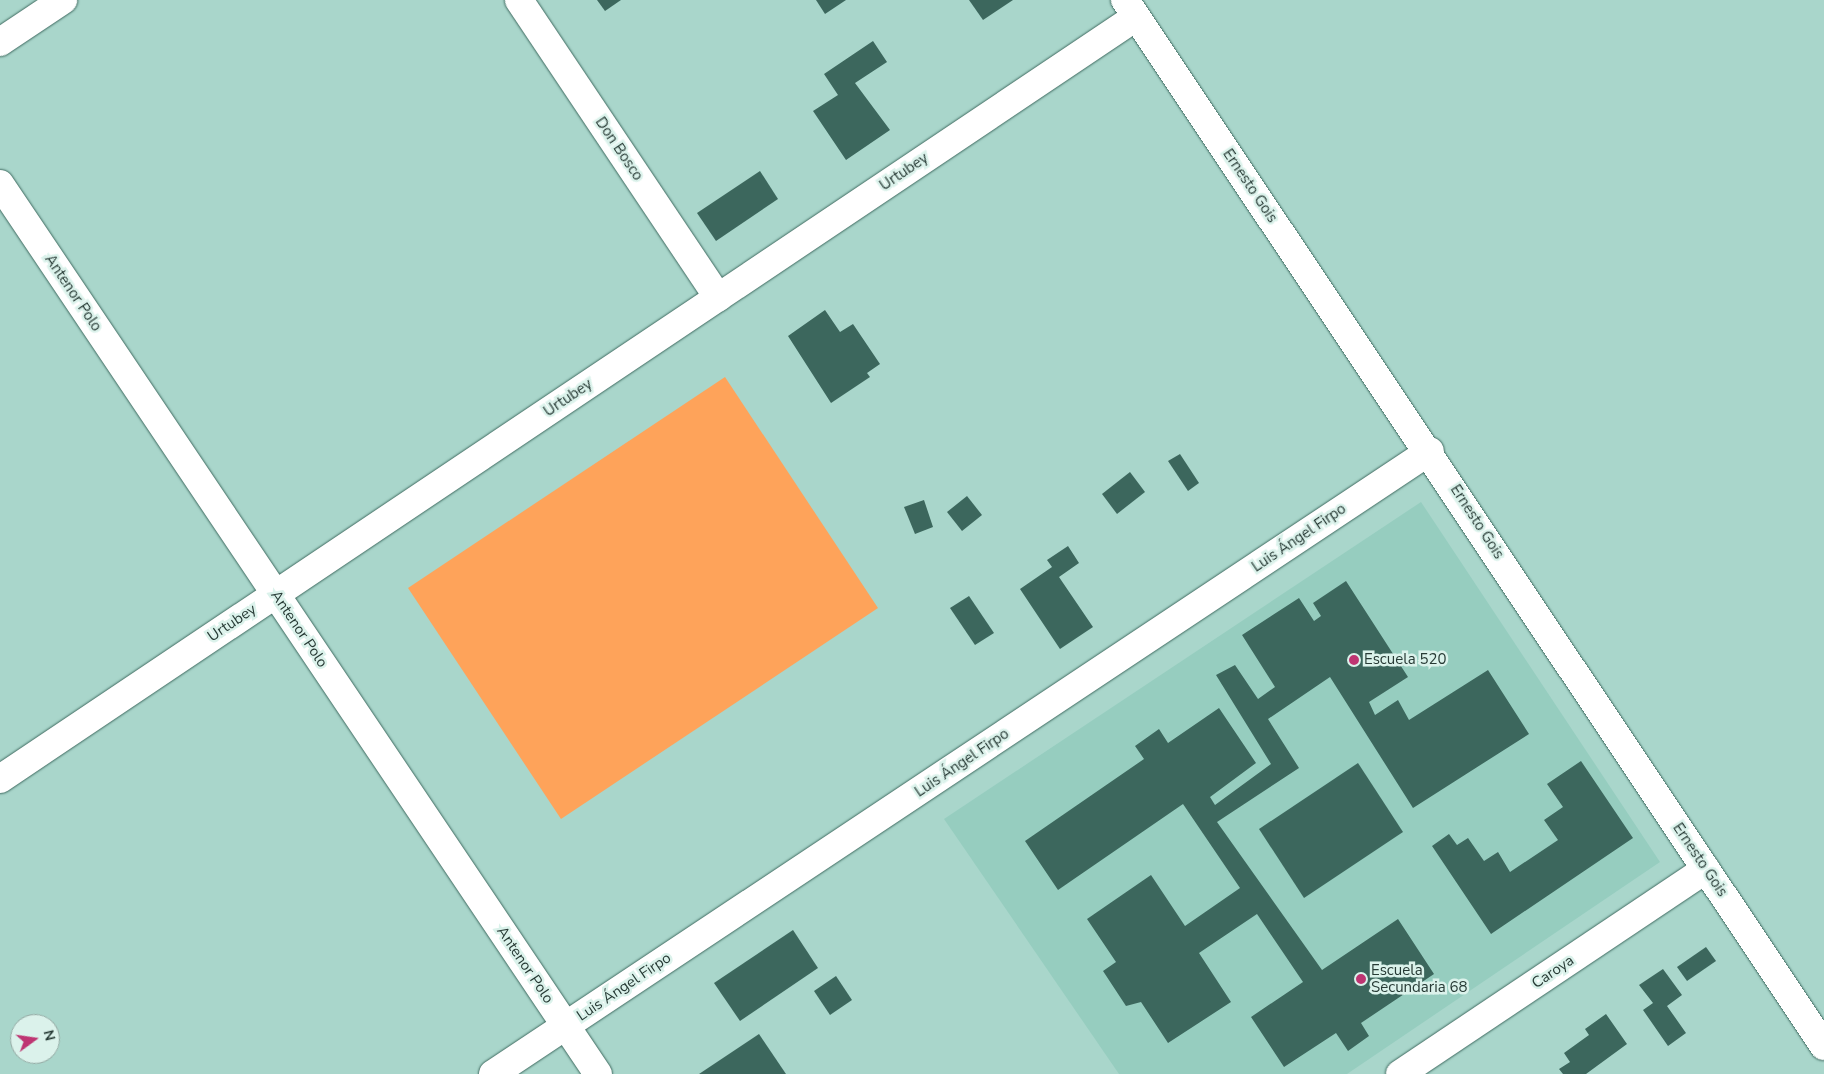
<!DOCTYPE html>
<html>
<head>
<meta charset="utf-8">
<style>
	body { margin:0 }
	#map { position:relative; width:1824px; height:1074px; overflow:hidden; background:#a9d6cb; font-family:"Nunito Sans",sans-serif }
	div>[style] { position:absolute }
	[style*='--x'] { left:calc(var(--x)*1px); top:calc(var(--y)*1px); width:calc(var(--w)*1px); rotate:calc(var(--a)*1deg) }
	.built>* { inset:0; background:#96cdbf }
	.green>* { inset:0; background:#fea35a }
	.building>* { inset:0; background:#3c675d }
	.roads { filter:drop-shadow(0 0 1px #3f6a60) drop-shadow(0 0 1px #3f6a60) }
	.street>* { height:28px; margin:-14px; padding:0 14px; transform-origin:14px; border-radius:14px; background:#fff }
	.dots>* { width:14px; height:14px; translate:-50% -50%; box-sizing:border-box; border:2px solid #dbf2eb; border-radius:50% }
	span { translate:-50% -50%; white-space:nowrap; text-align:center; line-height:1.15; -webkit-text-stroke:5px #dbf2eb; paint-order:stroke }
	.street-label { font-size:15px; color:#273a35 }
	.poi-label { font-size:15px; color:#273a35 }
	.left { translate:0 -50%; text-align:left }
	.north { position:absolute; left:10px; top:1014px; width:50px; height:50px; box-sizing:border-box; background:#dbf2eb; border:1px solid #93a8a2; border-radius:50%; rotate:76deg; font-size:14px; font-weight:700; line-height:20px; text-align:center; color:#273a35 }
	.north::after { content:''; display:block; margin:auto; width:18px; height:22px; background:#be3572; clip-path:polygon(50% 0,100% 100%,50% 72%,0 100%) }
</style>
</head>
<body>
<div id="map">
	<div class="built">
		<div style="clip-path:polygon(1421px 502px,1660px 862px,1347px 1074px,1119px 1074px,944px 819px)"></div>
	</div>
	<div class="green">
		<div style="clip-path:polygon(725px 377px,878px 608px,561px 819px,408px 588px)"></div>
	</div>
	<div class="building">
		<div style="clip-path:polygon(597px 0,621px 0,605px 11px)"></div>
		<div style="clip-path:polygon(816px 0,846px 0,825px 14px)"></div>
		<div style="clip-path:polygon(969px 0,1013px 0,983px 20px)"></div>
		<div style="clip-path:polygon(873px 41px,887px 62px,855px 83px,890px 130px,846px 160px,813px 111px,838px 95px,824px 74px)"></div>
		<div style="clip-path:polygon(760px 171px,778px 199px,716px 241px,697px 213px)"></div>
		<div style="clip-path:polygon(825px 310px,840px 332px,853px 324px,880px 364px,867px 373px,870px 377px,831px 403px,788px 336px)"></div>
		<div style="clip-path:polygon(1180px 454px,1199px 483px,1188px 491px,1168px 461px)"></div>
		<div style="clip-path:polygon(1130px 472px,1145px 492px,1117px 514px,1102px 494px)"></div>
		<div style="clip-path:polygon(967px 496px,982px 515px,962px 531px,947px 512px)"></div>
		<div style="clip-path:polygon(924px 500px,933px 527px,915px 534px,904px 507px)"></div>
		<div style="clip-path:polygon(1068px 546px,1079px 563px,1059px 577px,1093px 627px,1060px 649px,1020px 589px,1052px 567px,1047px 560px)"></div>
		<div style="clip-path:polygon(1346px 581px,1408px 677px,1369px 702px,1375px 715px,1398px 700px,1409px 720px,1488px 670px,1529px 734px,1413px 808px,1330px 677px,1268px 719px,1299px 768px,1217px 822px,1322px 970px,1398px 919px,1434px 974px,1361px 1023px,1369px 1036px,1348px 1051px,1336px 1033px,1284px 1067px,1251px 1017px,1303px 982px,1257px 914px,1199px 953px,1231px 1002px,1168px 1043px,1141px 1002px,1126px 1006px,1103px 971px,1116px 962px,1087px 919px,1151px 875px,1185px 926px,1240px 888px,1183px 804px,1058px 890px,1025px 841px,1144px 759px,1135px 746px,1159px 729px,1168px 743px,1219px 708px,1256px 763px,1210px 797px,1215px 805px,1271px 764px,1216px 675px,1235px 665px,1258px 699px,1275px 687px,1242px 635px,1299px 598px,1314px 621px,1321px 616px,1313px 603px)"></div>
		<div style="clip-path:polygon(969px 596px,994px 633px,975px 645px,950px 608px)"></div>
		<div style="clip-path:polygon(1581px 761px,1633px 838px,1491px 934px,1432px 846px,1449px 834px,1457px 845px,1468px 838px,1484px 861px,1498px 852px,1510px 872px,1558px 840px,1544px 820px,1563px 807px,1547px 784px)"></div>
		<div style="clip-path:polygon(1358px 763px,1403px 832px,1304px 898px,1259px 829px)"></div>
		<div style="clip-path:polygon(793px 930px,818px 968px,740px 1021px,714px 983px)"></div>
		<div style="clip-path:polygon(1706px 947px,1716px 961px,1687px 981px,1677px 967px)"></div>
		<div style="clip-path:polygon(1663px 969px,1682px 995px,1667px 1006px,1686px 1033px,1668px 1046px,1643px 1010px,1653px 1003px,1639px 985px)"></div>
		<div style="clip-path:polygon(836px 976px,852px 1000px,830px 1015px,814px 991px)"></div>
		<div style="clip-path:polygon(1606px 1014px,1627px 1044px,1586px 1074px,1563px 1074px,1559px 1069px,1570px 1062px,1564px 1053px,1589px 1035px,1585px 1029px)"></div>
		<div style="clip-path:polygon(759px 1034px,786px 1074px,699px 1074px)"></div>
	</div>
	<div class="roads">
		<div class="street">
			<div style="--x:519;--y:0;--w:358;--a:56.2"></div>
			<div style="--x:1125;--y:0;--w:1258;--a:56.25"></div>
			<div style="--x:0;--y:42;--w:76;--a:-33.7"></div>
			<div style="--x:0;--y:184;--w:1072;--a:56.1"></div>
			<div style="--x:0;--y:779;--w:1368;--a:-33.85"></div>
			<div style="--x:493;--y:1074;--w:1125;--a:-33.62"></div>
			<div style="--x:1400;--y:1074;--w:368;--a:-33.8"></div>
		</div>
	</div>
	<div class="dots">
		<div style="left:1354px;top:660px;background:#be3572"></div>
		<div style="left:1361px;top:979px;background:#be3572"></div>
	</div>
	<div class="street-label">
		<span style="left:619px;top:149px;rotate:56deg">Don Bosco</span>
		<span style="left:904px;top:172px;rotate:-34deg">Urtubey</span>
		<span style="left:1250px;top:186px;rotate:56deg">Ernesto Gois</span>
		<span style="left:73px;top:293px;rotate:56deg">Antenor Polo</span>
		<span style="left:568px;top:398px;rotate:-34deg">Urtubey</span>
		<span style="left:1477px;top:522px;rotate:57deg">Ernesto Gois</span>
		<span style="left:1299px;top:538px;rotate:-34deg">Luis Ángel Firpo</span>
		<span style="left:232px;top:623px;rotate:-34deg">Urtubey</span>
		<span style="left:299px;top:629px;rotate:56deg">Antenor Polo</span>
		<span style="left:962px;top:763px;rotate:-34deg">Luis Ángel Firpo</span>
		<span style="left:1700px;top:860px;rotate:56deg">Ernesto Gois</span>
		<span style="left:525px;top:965px;rotate:56deg">Antenor Polo</span>
		<span style="left:1553px;top:972px;rotate:-34deg">Caroya</span>
		<span style="left:624px;top:987px;rotate:-34deg">Luis Ángel Firpo</span>
	</div>
	<div class="poi-label">
		<span class="left" style="left:1364px;top:660px">Escuela 520</span>
		<span class="left" style="left:1371px;top:979px">Escuela<br>Secundaria 68</span>
	</div>
	<div class="north">N</div>
</div>
</body>
</html>
